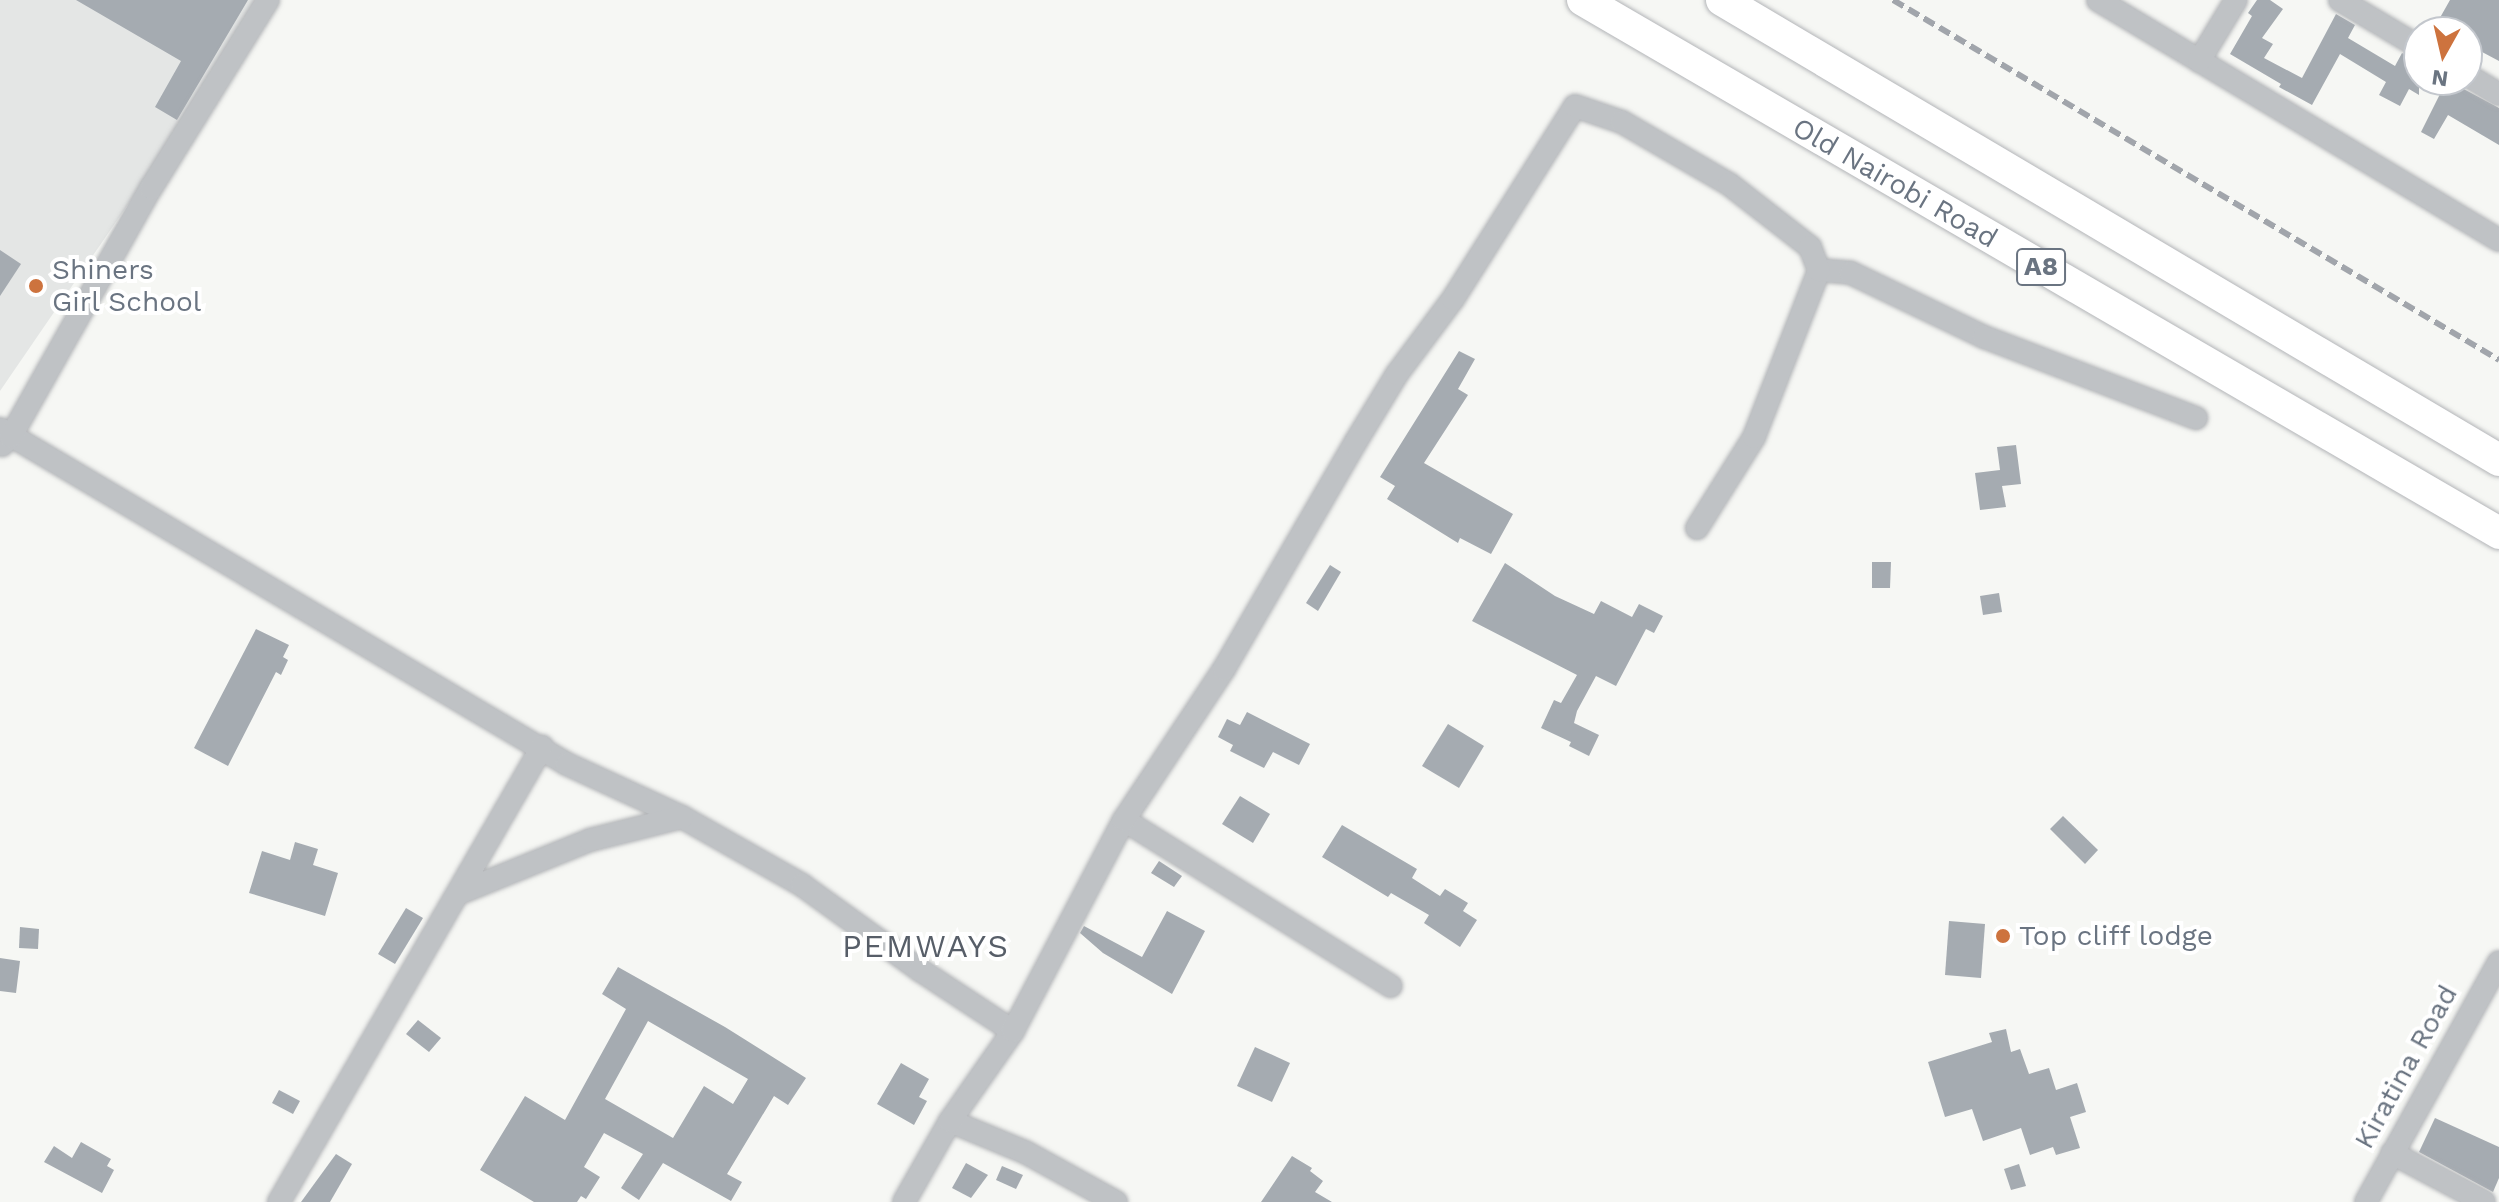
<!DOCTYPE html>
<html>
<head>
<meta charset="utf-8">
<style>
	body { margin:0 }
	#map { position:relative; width:2499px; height:1202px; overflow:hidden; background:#f6f7f4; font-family:"Work Sans",sans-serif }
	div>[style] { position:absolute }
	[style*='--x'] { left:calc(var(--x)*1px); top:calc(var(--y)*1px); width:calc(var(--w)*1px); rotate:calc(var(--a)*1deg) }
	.built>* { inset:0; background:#e4e6e5 }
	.building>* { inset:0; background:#a5abb1 }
	.roads { filter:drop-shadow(0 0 2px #b3b5b8) drop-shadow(0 0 2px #b3b5b8) }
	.minor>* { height:22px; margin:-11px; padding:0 11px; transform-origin:11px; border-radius:11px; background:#bfc2c5 }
	.highway>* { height:32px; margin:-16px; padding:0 16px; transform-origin:16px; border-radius:16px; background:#fff }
	.rail>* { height:6px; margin-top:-3px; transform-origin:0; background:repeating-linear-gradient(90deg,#a1a5ab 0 12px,transparent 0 18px) }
	.dots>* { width:22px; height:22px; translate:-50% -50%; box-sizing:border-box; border:4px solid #fff; border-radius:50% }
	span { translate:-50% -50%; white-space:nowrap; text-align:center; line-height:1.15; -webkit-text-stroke:8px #fff; paint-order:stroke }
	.shield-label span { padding:2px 6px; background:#fff; border:2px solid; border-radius:6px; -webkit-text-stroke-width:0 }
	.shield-label { font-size:26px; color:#6a7481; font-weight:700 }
	.street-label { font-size:28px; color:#6a7481 }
	.poi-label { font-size:28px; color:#6a7481 }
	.left { translate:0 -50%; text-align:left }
	.quarter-label { font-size:32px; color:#575e68; letter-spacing:2px }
	.north { position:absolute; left:2403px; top:16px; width:80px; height:80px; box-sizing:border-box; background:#fff; border:2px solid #c3c7cd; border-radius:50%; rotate:188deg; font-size:22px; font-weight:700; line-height:32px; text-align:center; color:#6a7481 }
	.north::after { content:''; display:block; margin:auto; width:28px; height:36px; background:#cd733e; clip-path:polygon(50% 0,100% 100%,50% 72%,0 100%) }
</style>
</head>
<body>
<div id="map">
	<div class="built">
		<div style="clip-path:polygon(0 0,257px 0,144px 181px,0 391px)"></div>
	</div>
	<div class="building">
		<div style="clip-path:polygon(76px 0,248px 0,177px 120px,155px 107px,181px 61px)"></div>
		<div style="clip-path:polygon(2257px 0,2270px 0,2283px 9px,2262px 38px,2273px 44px,2264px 58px,2302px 78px,2336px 14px,2355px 25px,2348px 38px,2395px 66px,2402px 53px,2419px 61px,2419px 95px,2409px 89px,2400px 106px,2379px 95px,2386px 82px,2340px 54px,2312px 105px,2279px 87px,2281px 84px,2230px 54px,2252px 16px,2248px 13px)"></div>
		<div style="clip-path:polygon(2450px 0,2499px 0,2499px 61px,2467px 44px,2467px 32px,2454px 32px,2437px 23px)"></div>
		<div style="clip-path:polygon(2447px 80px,2499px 108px,2499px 145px,2448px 115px,2434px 139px,2421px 132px)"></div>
		<div style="clip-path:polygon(0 250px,21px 264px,0 296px)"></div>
		<div style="clip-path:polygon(1459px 351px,1475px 359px,1458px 389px,1468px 395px,1424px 463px,1513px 514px,1491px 554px,1460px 538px,1458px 543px,1387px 499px,1395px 486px,1380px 477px)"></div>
		<div style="clip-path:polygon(2016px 445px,2021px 484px,2002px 486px,2006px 507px,1980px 510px,1975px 473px,2000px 470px,1997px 447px)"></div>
		<div style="clip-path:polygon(1872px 562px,1891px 562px,1890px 588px,1872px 588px)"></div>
		<div style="clip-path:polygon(1505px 563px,1555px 596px,1594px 614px,1601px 601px,1632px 617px,1639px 604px,1663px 616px,1654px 633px,1646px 629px,1616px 686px,1596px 676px,1577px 711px,1574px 723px,1599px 735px,1589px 756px,1569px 746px,1571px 742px,1541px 728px,1554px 700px,1561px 703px,1577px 675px,1472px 621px)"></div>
		<div style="clip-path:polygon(1330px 565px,1341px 572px,1318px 611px,1306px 603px)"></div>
		<div style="clip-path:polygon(1999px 593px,2002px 612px,1983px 615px,1980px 596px)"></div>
		<div style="clip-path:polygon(256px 629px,289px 645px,283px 657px,288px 660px,281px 675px,276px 672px,228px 766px,194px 748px)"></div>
		<div style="clip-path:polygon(1247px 712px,1310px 744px,1299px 765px,1273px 752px,1264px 768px,1230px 751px,1233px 745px,1218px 737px,1227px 719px,1240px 725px)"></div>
		<div style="clip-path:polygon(1448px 724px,1484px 746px,1459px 788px,1422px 766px)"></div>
		<div style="clip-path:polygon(1240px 796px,1270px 814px,1253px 843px,1222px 824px)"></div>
		<div style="clip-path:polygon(2063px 816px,2098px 850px,2085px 864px,2050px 829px)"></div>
		<div style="clip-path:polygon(1342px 825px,1417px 869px,1412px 878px,1440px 896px,1445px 889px,1468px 903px,1463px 911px,1477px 920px,1460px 947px,1424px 923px,1429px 915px,1391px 893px,1388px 897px,1322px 857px)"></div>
		<div style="clip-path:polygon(295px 842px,318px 849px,313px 865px,338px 873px,325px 916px,249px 893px,262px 851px,290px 860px)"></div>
		<div style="clip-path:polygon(1159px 861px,1182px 876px,1174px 887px,1151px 873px)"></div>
		<div style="clip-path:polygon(406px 908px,423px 918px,395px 964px,378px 954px)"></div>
		<div style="clip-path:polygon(1167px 911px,1205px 931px,1172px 994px,1103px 953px,1080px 933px,1084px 926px,1142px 957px)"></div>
		<div style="clip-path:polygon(1949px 921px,1985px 924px,1981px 978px,1945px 975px)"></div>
		<div style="clip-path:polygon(20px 927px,39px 929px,38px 949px,19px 948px)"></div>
		<div style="clip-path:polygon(0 958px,20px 961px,16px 993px,0 991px)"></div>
		<div style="clip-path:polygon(evenodd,618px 967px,725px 1027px,806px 1078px,788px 1105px,774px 1096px,727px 1174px,742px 1182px,731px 1201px,663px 1163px,639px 1200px,621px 1188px,643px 1154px,604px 1133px,584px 1167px,600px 1177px,586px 1199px,581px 1196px,577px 1202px,534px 1202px,480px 1170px,525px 1096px,565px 1120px,626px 1009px,602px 994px,618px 967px,648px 1021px,748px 1079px,733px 1104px,704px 1086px,673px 1138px,605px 1099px,648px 1021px)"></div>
		<div style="clip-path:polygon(418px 1020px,441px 1038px,429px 1052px,406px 1034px)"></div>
		<div style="clip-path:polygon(2006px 1029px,2011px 1052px,2020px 1049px,2029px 1074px,2049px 1068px,2056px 1090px,2077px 1083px,2086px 1112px,2070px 1117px,2080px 1148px,2056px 1155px,2053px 1147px,2030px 1155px,2021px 1128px,1983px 1141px,1972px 1109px,1945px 1117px,1928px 1062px,1992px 1042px,1989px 1033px)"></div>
		<div style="clip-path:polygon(1255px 1047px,1290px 1063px,1272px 1102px,1237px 1086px)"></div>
		<div style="clip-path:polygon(901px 1063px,929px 1079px,919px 1097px,927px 1101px,914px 1125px,877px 1104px)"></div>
		<div style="clip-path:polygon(279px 1090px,300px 1101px,293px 1114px,272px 1103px)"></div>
		<div style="clip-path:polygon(2435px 1118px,2499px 1147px,2499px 1178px,2493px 1192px,2419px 1152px)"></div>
		<div style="clip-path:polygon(81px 1142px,111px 1159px,107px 1166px,114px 1170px,102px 1193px,44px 1162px,54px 1146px,72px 1158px)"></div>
		<div style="clip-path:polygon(336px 1154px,352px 1164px,330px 1202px,301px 1202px)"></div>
		<div style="clip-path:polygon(1292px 1156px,1312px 1168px,1310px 1171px,1323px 1181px,1315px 1192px,1332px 1202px,1261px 1202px)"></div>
		<div style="clip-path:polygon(966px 1163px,988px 1175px,971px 1198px,952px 1188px)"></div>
		<div style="clip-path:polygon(2019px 1164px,2026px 1186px,2011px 1190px,2004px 1169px)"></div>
		<div style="clip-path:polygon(1002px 1166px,1023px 1175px,1016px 1189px,996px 1180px)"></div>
	</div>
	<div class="roads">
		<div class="minor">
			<div style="--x:2098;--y:0;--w:467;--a:30.9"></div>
			<div style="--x:2340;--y:0;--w:92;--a:30.7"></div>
			<div style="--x:2199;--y:61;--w:71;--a:-58.8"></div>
			<div style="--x:2467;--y:75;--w:37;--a:31"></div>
			<div style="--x:0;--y:429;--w:659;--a:30.58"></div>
			<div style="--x:567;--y:764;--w:127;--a:24.7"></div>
			<div style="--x:682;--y:817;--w:138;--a:29.5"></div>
			<div style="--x:802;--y:885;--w:145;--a:35.8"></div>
			<div style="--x:920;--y:970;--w:111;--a:33.3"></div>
			<div style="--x:2;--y:445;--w:13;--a:-45"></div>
			<div style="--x:11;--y:436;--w:285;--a:-60.6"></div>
			<div style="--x:151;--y:188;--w:221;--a:-58.1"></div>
			<div style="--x:1697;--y:528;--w:107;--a:-57.9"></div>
			<div style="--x:1754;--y:437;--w:179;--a:-68.7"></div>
			<div style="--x:1819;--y:270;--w:32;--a:5"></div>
			<div style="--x:1851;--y:273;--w:148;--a:25.7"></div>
			<div style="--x:1984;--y:337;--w:227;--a:20.9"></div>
			<div style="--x:1124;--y:820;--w:314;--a:31.9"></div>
			<div style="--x:457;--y:894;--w:144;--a:-22.1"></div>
			<div style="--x:590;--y:840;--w:95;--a:-14"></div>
			<div style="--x:950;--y:1121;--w:81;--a:22.5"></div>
			<div style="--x:1025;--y:1152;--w:104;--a:28.8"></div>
			<div style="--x:2392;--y:1153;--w:104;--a:28"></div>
			<div style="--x:279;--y:1202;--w:526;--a:-59.97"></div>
			<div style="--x:904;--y:1202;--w:93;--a:-60.4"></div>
			<div style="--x:950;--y:1121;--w:110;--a:-55"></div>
			<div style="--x:1013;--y:1031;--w:238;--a:-62.3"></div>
			<div style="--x:1124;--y:820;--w:181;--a:-56.5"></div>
			<div style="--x:1224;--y:669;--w:261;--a:-59.9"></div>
			<div style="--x:1355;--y:443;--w:81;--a:-58.7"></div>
			<div style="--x:1397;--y:374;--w:94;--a:-53.3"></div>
			<div style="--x:1453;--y:299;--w:228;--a:-57.7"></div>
			<div style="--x:1575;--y:106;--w:50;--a:18.8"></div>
			<div style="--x:1622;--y:122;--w:124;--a:30.1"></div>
			<div style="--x:1729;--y:184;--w:103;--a:37.9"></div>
			<div style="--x:1810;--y:247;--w:25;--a:69"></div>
			<div style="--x:2366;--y:1202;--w:274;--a:-61"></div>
		</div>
		<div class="highway">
			<div style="--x:1583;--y:0;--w:1060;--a:30.19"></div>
			<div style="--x:1722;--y:0;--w:903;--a:30.63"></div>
		</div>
	</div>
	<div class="rail">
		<div style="--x:1893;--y:0;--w:705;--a:30.71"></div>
	</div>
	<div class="dots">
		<div style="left:36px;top:286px;background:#cd733e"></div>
		<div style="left:2003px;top:936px;background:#cd733e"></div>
	</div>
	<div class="shield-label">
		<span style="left:2041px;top:267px">A8</span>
	</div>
	<div class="street-label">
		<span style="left:1895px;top:183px;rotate:30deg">Old Nairobi Road</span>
		<span style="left:2406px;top:1067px;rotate:-61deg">Kiratina Road</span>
	</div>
	<div class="poi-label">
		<span class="left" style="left:52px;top:286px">Shiners<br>Girl School</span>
		<span class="left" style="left:2019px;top:936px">Top cliff lodge</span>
	</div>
	<div class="quarter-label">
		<span style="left:926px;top:946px">PEMWAYS</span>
	</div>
	<div class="north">N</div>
</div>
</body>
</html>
